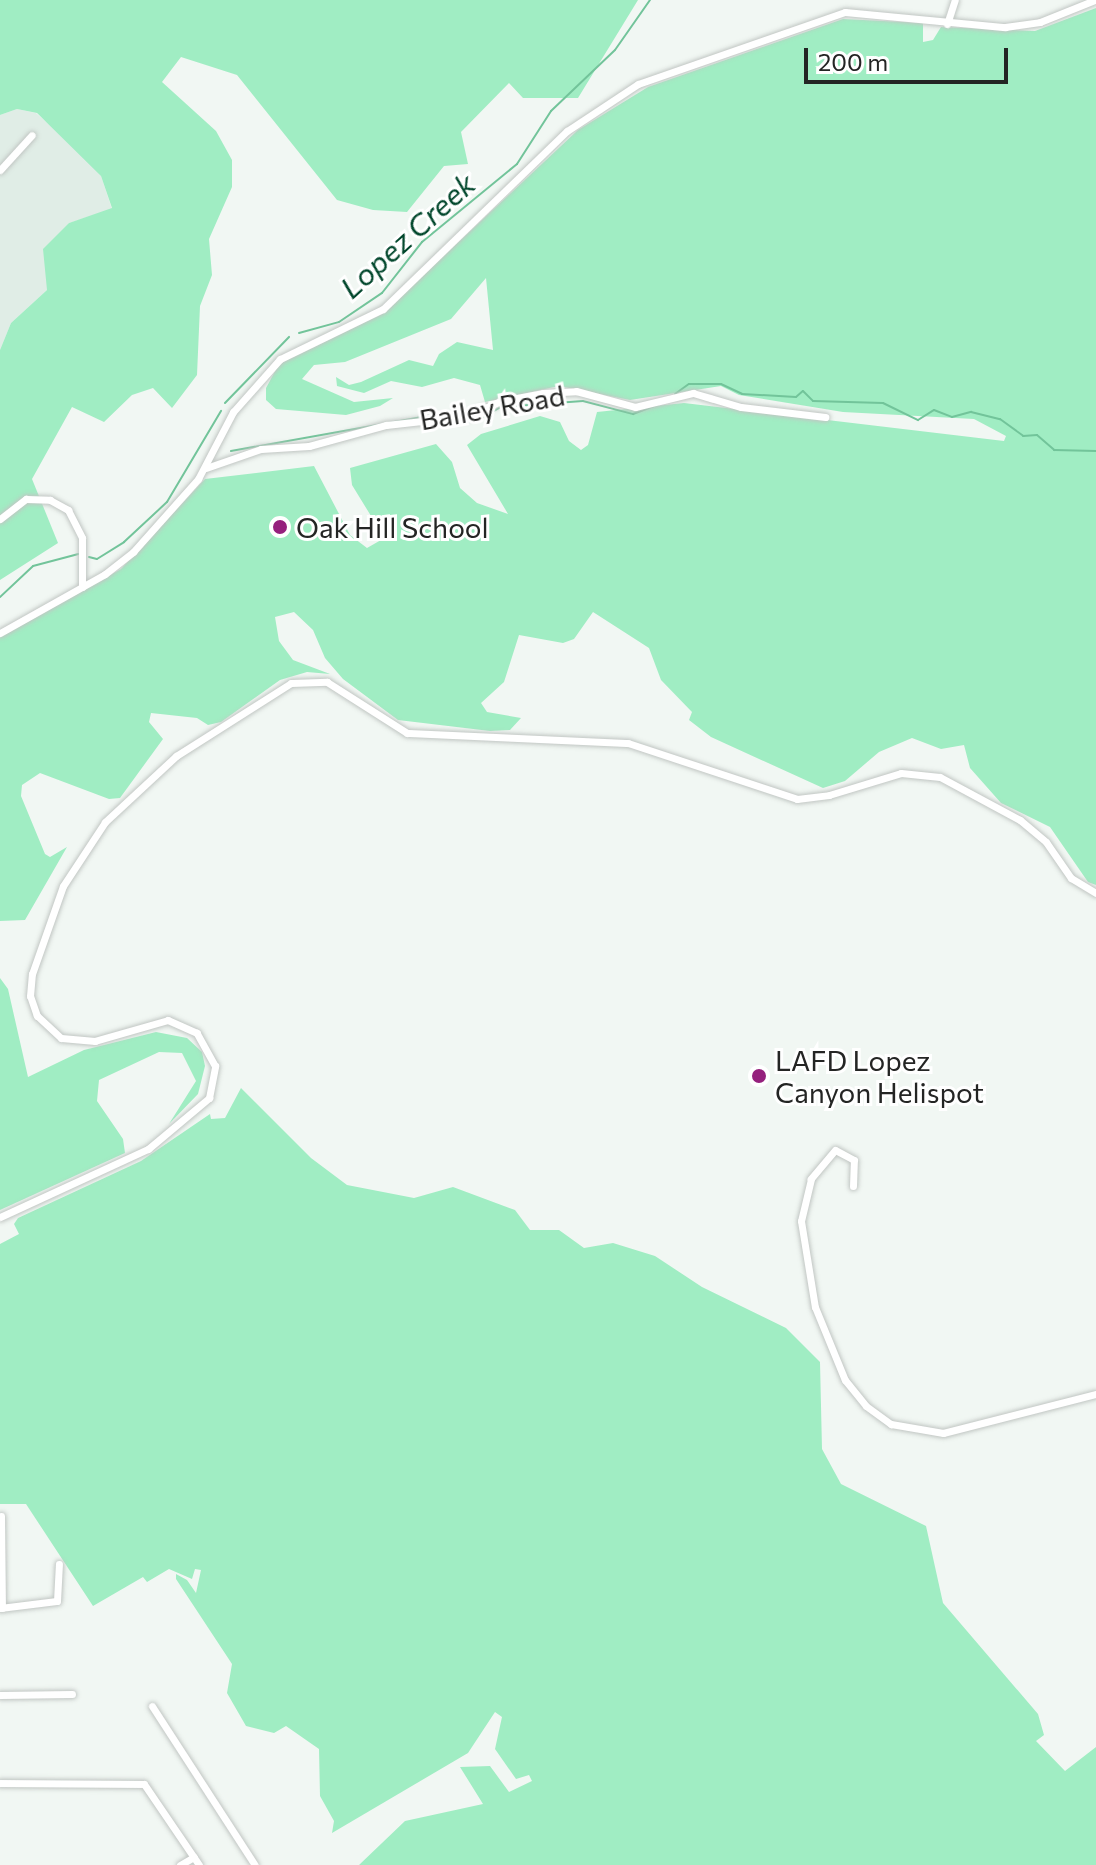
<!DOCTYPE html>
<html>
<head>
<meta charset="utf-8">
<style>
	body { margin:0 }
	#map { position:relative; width:1096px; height:1865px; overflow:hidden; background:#f1f7f3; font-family:Commissioner,sans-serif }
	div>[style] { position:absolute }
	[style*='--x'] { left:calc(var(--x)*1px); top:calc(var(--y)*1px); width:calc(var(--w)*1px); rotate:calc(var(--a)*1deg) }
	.built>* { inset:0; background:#e0ede6 }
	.green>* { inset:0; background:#a0edc3 }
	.stream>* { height:2px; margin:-1px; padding:0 1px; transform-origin:1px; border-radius:1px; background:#72c49a }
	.roads { filter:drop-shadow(0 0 2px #c1c6c3) drop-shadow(0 0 2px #c1c6c3) }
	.minor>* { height:7px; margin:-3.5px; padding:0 3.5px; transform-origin:3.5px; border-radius:3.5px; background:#fff }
	.dots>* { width:22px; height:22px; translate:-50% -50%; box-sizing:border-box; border:4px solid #fff; border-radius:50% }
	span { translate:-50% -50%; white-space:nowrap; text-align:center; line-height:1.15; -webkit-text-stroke:6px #fff; paint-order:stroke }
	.street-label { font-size:28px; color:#242524 }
	.poi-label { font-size:28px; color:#242524 }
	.left { translate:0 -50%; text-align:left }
	.water-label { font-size:30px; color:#00462b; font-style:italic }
	.scale { position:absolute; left:804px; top:48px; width:204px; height:36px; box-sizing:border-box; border:4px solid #242524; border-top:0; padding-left:10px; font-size:24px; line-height:28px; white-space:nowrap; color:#242524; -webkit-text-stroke:6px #fff; paint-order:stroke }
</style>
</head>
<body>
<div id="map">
	<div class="built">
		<div style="clip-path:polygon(17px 109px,36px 113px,83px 154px,101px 176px,112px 209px,69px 223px,47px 290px,11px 323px,0 350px,0 115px)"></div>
	</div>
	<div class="green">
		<div style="clip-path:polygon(0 0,638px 0,578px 98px,523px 98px,509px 83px,461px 132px,468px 164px,444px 166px,407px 212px,373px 210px,337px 200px,237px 75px,181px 57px,162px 82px,216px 131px,232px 160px,232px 187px,209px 239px,212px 275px,200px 306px,197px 375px,172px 408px,153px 388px,132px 395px,104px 422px,72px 407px,32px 479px,58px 543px,0 580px,0 350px,11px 323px,47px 290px,43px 249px,69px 223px,112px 208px,101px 176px,37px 113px,17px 109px,0 115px)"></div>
		<div style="clip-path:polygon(1096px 8px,1096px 885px,1088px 882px,1050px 827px,1001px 803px,970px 768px,964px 745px,941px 749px,912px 738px,879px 752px,845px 781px,823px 788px,711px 737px,689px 720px,692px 712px,661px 680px,649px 648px,593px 612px,574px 639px,563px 643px,519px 635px,504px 682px,481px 703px,487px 712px,521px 718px,510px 730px,490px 731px,398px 720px,343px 679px,325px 658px,313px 630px,294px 612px,275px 617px,279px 641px,293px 660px,330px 674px,307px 672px,280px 680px,221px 722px,208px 725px,197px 718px,151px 713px,149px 722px,163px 739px,120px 798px,109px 799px,40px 773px,22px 785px,21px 796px,45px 854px,50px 857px,67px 847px,25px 920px,0 921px,0 637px,121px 569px,205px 479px,314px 466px,350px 535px,367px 548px,381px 540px,379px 529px,352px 485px,350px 468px,436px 444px,452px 462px,460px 488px,477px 503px,508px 514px,467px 445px,481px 434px,540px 416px,560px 422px,569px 441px,581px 450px,588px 445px,597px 412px,684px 403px,1004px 441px,1006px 436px,974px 419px,843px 412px,739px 395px,721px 386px,630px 400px,559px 386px,485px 402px,480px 385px,454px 378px,422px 387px,391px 381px,364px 393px,337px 386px,336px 377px,349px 385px,361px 382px,409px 360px,433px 366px,439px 354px,457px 342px,493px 350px,486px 278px,451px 319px,345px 362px,314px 365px,302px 379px,354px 402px,393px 398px,380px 406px,346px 415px,276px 409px,266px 400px,266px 388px,279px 364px,382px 314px,578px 130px,648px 87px,843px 19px,923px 23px,923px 42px,933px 40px,941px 27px,1035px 31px)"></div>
		<div style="clip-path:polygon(0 978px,8px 989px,28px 1077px,84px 1050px,156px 1032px,187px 1038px,202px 1052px,205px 1066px,198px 1094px,169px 1124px,196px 1081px,182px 1053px,159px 1052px,99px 1080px,97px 1101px,123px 1139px,125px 1153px,0 1210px)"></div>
		<div style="clip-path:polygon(241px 1088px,311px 1158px,347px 1185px,414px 1198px,453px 1187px,515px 1210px,530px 1230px,559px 1230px,584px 1248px,613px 1243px,655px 1256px,702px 1287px,786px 1328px,820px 1362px,822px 1449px,841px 1484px,926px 1526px,943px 1603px,1038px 1714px,1044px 1735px,1036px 1741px,1065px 1771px,1096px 1747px,1096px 1865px,359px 1865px,405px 1821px,483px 1804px,460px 1767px,490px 1766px,509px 1792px,532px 1781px,529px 1775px,516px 1779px,495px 1749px,502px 1717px,495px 1712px,468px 1753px,332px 1833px,334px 1821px,320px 1796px,319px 1749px,286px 1726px,274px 1733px,246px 1726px,227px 1693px,232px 1664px,176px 1579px,176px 1574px,187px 1580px,196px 1593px,201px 1570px,195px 1569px,192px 1579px,169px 1569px,147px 1582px,143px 1577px,93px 1606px,26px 1504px,0 1504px,0 1244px,19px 1234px,14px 1224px,18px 1218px,141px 1161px,210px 1114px,211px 1119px,225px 1118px)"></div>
	</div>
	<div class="stream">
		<div style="--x:299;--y:333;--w:41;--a:-15.4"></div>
		<div style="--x:339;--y:322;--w:52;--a:-34"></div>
		<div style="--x:382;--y:293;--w:65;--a:-51.9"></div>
		<div style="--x:422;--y:242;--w:123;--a:-39.4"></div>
		<div style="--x:517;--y:164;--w:63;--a:-57.3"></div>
		<div style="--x:551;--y:111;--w:88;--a:-43.6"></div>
		<div style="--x:615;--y:50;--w:61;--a:-55"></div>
		<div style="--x:675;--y:394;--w:17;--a:-36"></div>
		<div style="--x:689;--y:384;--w:32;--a:0"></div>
		<div style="--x:721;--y:384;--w:23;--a:25"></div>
		<div style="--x:742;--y:394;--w:54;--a:3.2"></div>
		<div style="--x:796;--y:397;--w:9;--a:-41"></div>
		<div style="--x:803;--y:391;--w:14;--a:45"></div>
		<div style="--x:813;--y:401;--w:70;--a:1.6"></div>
		<div style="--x:883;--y:403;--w:39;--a:26"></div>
		<div style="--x:918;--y:420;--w:19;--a:-32"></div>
		<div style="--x:934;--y:410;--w:19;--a:21"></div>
		<div style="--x:952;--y:417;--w:20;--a:-15"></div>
		<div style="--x:971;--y:412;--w:30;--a:14"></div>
		<div style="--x:1000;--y:419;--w:29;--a:36"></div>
		<div style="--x:1023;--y:436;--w:14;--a:-4"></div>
		<div style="--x:1037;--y:435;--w:23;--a:41"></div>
		<div style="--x:1054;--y:450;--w:42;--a:1.4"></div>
		<div style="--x:225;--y:403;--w:92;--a:-45.9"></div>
		<div style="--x:449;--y:421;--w:31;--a:-4"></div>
		<div style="--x:480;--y:419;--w:24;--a:-30"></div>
		<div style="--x:501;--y:407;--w:82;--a:-4.2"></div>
		<div style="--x:583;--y:401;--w:52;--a:14.6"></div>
		<div style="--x:633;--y:414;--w:28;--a:-21"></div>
		<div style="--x:231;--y:451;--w:194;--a:-10.1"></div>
		<div style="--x:89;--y:557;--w:8;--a:14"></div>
		<div style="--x:97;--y:559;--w:32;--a:-32"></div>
		<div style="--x:124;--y:542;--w:59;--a:-42.9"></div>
		<div style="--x:167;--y:502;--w:106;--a:-59.3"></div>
		<div style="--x:0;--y:597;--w:45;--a:-43.2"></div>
		<div style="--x:33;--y:566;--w:47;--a:-14.9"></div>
	</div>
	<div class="roads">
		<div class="minor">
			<div style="--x:947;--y:24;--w:25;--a:-72"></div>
			<div style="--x:0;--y:170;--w:47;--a:-47.6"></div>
			<div style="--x:206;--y:468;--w:58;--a:-19.1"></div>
			<div style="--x:261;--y:449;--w:48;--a:-3.6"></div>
			<div style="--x:309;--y:446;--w:80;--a:-15.3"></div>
			<div style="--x:386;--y:425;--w:81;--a:-6.3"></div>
			<div style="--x:467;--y:416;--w:37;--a:-24"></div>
			<div style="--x:501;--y:401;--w:43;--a:-10.8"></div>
			<div style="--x:543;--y:393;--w:33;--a:-3"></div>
			<div style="--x:576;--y:391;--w:61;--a:15.2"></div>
			<div style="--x:635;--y:407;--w:60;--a:-13.6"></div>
			<div style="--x:693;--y:393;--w:50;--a:16.3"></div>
			<div style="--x:741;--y:407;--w:85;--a:6.8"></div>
			<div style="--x:0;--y:519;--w:33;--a:-38"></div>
			<div style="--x:26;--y:499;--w:24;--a:2"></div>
			<div style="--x:50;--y:500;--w:21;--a:29"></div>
			<div style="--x:68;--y:510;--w:31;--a:63"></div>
			<div style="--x:82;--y:538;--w:49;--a:90"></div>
			<div style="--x:0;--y:633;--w:120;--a:-29.3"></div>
			<div style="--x:105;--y:574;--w:36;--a:-38"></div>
			<div style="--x:133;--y:552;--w:98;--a:-48.3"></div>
			<div style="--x:198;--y:479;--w:76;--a:-62.4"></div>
			<div style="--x:233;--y:412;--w:71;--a:-48.4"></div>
			<div style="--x:280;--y:359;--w:114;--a:-25.9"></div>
			<div style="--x:383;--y:309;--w:256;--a:-44.1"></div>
			<div style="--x:567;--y:131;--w:85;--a:-33.5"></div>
			<div style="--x:638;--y:84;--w:219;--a:-19.2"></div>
			<div style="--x:845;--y:12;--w:161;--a:5.4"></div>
			<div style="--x:1005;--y:27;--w:35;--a:-8"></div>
			<div style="--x:1040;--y:22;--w:59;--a:-21.8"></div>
			<div style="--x:853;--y:1186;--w:26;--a:-88"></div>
			<div style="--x:854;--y:1160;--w:21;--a:-152"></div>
			<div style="--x:835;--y:1150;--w:38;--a:130"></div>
			<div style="--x:811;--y:1179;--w:43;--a:103.4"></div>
			<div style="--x:801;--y:1221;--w:87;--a:80.8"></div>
			<div style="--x:815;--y:1307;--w:79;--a:67.7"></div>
			<div style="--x:845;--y:1380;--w:33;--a:51"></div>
			<div style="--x:866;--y:1406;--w:31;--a:36"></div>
			<div style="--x:891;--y:1424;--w:53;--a:9.8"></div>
			<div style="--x:943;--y:1433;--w:158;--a:-14.3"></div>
			<div style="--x:0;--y:1217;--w:163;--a:-24.7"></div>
			<div style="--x:148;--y:1149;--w:80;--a:-39.9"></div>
			<div style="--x:209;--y:1098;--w:33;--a:-79"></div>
			<div style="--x:215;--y:1066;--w:38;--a:-119"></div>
			<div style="--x:197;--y:1033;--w:32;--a:-156"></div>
			<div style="--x:168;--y:1020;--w:76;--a:164"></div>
			<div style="--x:95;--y:1041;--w:34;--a:-175"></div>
			<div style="--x:61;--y:1038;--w:33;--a:-137"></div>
			<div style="--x:37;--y:1016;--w:21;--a:-109"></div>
			<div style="--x:30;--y:996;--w:22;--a:-85"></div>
			<div style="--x:32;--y:974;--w:93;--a:-70.6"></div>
			<div style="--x:63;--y:886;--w:77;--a:-56.7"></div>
			<div style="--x:105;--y:822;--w:97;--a:-42.9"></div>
			<div style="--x:176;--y:756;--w:136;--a:-32.4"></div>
			<div style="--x:291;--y:683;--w:36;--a:-2"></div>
			<div style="--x:327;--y:682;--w:95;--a:32.5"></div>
			<div style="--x:407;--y:733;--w:221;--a:2.6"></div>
			<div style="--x:628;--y:743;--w:178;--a:18.3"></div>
			<div style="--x:797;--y:799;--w:32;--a:-7"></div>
			<div style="--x:829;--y:795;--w:75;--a:-17"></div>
			<div style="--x:901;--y:773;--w:39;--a:6"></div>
			<div style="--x:940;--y:777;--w:91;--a:28.3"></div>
			<div style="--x:1020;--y:820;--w:34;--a:40"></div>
			<div style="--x:1046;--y:842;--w:44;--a:55.2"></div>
			<div style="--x:1071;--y:878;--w:29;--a:31"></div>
			<div style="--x:1;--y:1516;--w:92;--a:89.4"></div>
			<div style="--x:0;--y:1608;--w:57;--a:-7"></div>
			<div style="--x:57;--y:1601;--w:37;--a:-87"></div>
			<div style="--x:0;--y:1695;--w:72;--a:-0.8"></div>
			<div style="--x:152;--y:1706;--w:189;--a:57.1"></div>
			<div style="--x:0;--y:1783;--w:144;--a:0.4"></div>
			<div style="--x:144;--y:1784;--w:98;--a:55.8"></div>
			<div style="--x:180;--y:1865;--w:16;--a:-30"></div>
		</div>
	</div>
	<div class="dots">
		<div style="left:280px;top:527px;background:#95207d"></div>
		<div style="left:759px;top:1076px;background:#95207d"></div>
	</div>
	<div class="street-label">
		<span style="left:492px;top:407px;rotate:-10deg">Bailey Road</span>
	</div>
	<div class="poi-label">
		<span class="left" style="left:296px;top:527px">Oak Hill School</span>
		<span class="left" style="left:775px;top:1076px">LAFD Lopez<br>Canyon Helispot</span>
	</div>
	<div class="water-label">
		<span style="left:407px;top:235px;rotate:-42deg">Lopez Creek</span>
	</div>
	<div class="scale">200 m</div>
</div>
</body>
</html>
